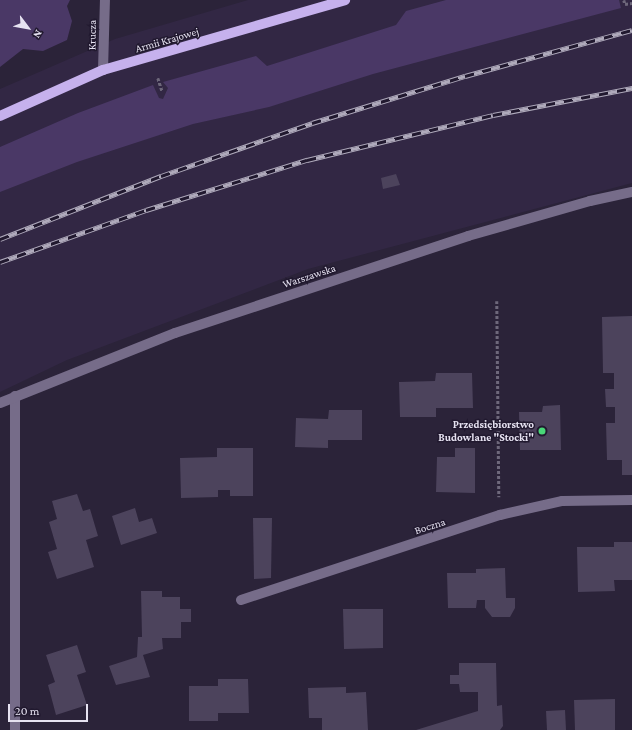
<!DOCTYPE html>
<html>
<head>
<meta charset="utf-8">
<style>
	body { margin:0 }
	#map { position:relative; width:632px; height:730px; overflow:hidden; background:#2b2339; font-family:"Crimson Pro",serif }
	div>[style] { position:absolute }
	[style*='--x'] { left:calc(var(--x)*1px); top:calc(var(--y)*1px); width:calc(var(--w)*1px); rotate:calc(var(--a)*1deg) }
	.built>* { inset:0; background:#322744 }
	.green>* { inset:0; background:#4a3866 }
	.building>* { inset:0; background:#4c435c }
	.path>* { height:2.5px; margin-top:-1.25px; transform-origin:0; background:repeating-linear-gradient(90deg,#6e687b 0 3px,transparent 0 5px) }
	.minor>* { height:10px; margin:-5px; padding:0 5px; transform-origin:5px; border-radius:5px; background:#766c89 }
	.major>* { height:10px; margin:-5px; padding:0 5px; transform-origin:5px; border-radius:5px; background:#c6b1ed }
	.rail>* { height:4.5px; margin-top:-2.25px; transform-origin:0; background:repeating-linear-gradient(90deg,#21192f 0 9px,#afaabb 0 18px); box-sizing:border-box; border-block:1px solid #afaabb }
	.dots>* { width:11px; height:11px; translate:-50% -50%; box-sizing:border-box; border:2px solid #21192f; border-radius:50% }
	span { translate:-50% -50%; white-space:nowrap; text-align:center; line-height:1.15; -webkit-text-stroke:3px #21192f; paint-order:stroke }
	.street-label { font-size:11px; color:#e6e2f1 }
	.poi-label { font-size:11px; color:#e6e2f1; font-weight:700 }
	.right { translate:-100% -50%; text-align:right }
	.north { position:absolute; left:8px; top:8px; width:40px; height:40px; -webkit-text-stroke:3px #21192f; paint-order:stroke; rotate:122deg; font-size:11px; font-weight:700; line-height:16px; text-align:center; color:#e6e2f1 }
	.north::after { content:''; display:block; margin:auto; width:14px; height:18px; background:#e6e2f1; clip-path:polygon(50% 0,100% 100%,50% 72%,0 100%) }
	.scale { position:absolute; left:8px; top:704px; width:80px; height:18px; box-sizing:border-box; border:2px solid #e6e2f1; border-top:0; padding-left:5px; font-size:12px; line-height:14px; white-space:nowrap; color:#e6e2f1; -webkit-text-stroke:3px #21192f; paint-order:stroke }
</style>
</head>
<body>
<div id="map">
	<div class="built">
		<div style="clip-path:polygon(248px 0,632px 0,632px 183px,308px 269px,67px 360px,0 392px,0 89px,115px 39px)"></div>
	</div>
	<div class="green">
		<div style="clip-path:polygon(0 0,70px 0,67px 6px,72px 21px,67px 40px,43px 51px,23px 49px,0 67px)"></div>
		<div style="clip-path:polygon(446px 0,619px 0,621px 8px,373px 74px,269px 107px,193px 124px,77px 162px,0 192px,0 147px,78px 113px,153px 85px,159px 98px,163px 99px,168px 88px,163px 82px,256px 56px,267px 66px,396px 25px,406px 11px)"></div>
	</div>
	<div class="building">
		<div style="clip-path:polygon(396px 174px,400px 185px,383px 189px,381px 178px)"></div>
		<div style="clip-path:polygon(632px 316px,632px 475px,622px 475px,622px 460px,607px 460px,606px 423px,615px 423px,615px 407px,606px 407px,605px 389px,614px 389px,614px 373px,603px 373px,602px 317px)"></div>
		<div style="clip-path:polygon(436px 373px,472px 373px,473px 408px,436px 408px,436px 417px,400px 417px,399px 382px,435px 381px)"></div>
		<div style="clip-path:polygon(560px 405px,561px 450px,520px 450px,519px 412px,542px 412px,543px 406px)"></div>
		<div style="clip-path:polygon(329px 410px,362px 410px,362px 440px,328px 440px,328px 448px,295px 447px,296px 418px,328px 419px)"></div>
		<div style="clip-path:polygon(217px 448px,253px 448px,253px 496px,230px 496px,230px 490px,218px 490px,218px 497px,181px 498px,180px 458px,217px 457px)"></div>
		<div style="clip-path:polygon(455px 448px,475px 448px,475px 493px,436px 492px,437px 457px,455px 457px)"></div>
		<div style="clip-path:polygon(77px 494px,83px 511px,90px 509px,98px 536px,86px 540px,94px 567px,57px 579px,48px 552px,57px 549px,49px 522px,57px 519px,52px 501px)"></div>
		<div style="clip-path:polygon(135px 508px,139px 522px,152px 518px,157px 533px,121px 545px,112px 516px)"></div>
		<div style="clip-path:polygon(253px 518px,272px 518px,271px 578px,254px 579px)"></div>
		<div style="clip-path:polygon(614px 542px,632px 542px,632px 580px,614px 580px,615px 591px,578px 592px,577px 547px,614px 547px)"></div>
		<div style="clip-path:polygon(505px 568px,506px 598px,515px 598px,515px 608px,510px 617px,492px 617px,485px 608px,485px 600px,477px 600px,476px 608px,448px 608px,447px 573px,476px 573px,476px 569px)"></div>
		<div style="clip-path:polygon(141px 591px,162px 591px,162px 597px,180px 597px,180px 609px,191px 609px,191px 622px,181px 622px,181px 638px,162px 638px,163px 649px,143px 655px,150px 677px,116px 685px,109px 666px,137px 657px,138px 637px,142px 637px)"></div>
		<div style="clip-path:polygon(343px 609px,383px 609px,383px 648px,344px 649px)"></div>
		<div style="clip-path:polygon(77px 645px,86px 672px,77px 675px,87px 705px,56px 715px,48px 685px,55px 682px,46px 655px)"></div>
		<div style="clip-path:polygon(459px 663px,496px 663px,497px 706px,502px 705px,503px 726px,500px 730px,416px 730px,478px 711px,478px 692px,460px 692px,459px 684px,450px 684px,450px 675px,459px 675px)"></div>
		<div style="clip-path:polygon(218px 679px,248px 679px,249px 713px,218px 713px,218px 721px,189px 721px,189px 686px,218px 686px)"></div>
		<div style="clip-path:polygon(346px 687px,346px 693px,366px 692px,368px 730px,322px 730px,322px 718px,309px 718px,308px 688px)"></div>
		<div style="clip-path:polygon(615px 699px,615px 730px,575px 730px,574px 700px)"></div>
		<div style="clip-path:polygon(565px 710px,566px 730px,547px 730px,546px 711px)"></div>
	</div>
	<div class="path">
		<div style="--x:624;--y:0;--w:4;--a:76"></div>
		<div style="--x:625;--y:4;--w:7;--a:-8"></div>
		<div style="--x:158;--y:78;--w:13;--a:72"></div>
		<div style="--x:497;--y:301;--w:196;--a:89.4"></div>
	</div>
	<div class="minor">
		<div style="--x:103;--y:70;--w:70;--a:-88.4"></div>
		<div style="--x:15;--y:396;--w:334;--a:90"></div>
		<div style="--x:0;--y:403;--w:188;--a:-21.8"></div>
		<div style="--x:175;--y:333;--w:309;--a:-18.3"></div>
		<div style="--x:468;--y:236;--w:127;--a:-16"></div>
		<div style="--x:590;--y:201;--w:43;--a:-12.1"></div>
		<div style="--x:241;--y:600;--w:273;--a:-18.2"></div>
		<div style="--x:500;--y:515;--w:64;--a:-12.7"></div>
		<div style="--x:562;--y:501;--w:70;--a:-0.8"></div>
	</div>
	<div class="major">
		<div style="--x:0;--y:116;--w:113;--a:-24.1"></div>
		<div style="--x:103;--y:70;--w:252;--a:-16.1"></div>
	</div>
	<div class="rail">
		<div style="--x:0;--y:239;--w:173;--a:-21.4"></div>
		<div style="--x:161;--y:176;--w:160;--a:-19.3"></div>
		<div style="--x:312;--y:123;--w:160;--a:-17.1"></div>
		<div style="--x:465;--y:76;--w:173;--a:-15.4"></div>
		<div style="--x:0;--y:262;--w:155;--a:-19.6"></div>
		<div style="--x:146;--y:210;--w:169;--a:-17.3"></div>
		<div style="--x:307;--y:160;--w:191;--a:-13.6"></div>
		<div style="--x:493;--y:115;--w:142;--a:-11"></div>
	</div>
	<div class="dots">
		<div style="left:542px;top:431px;background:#49d778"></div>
	</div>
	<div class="street-label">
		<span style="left:92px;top:35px;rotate:-89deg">Krucza</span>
		<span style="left:167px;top:40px;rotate:-16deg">Armii Krajowej</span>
		<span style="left:309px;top:276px;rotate:-18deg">Warszawska</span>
		<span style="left:430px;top:526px;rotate:-18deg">Boczna</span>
	</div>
	<div class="poi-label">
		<span class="right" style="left:534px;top:431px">Przedsiębiorstwo<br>Budowlane "Stocki"</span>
	</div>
	<div class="north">N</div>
	<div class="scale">20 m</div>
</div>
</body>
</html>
